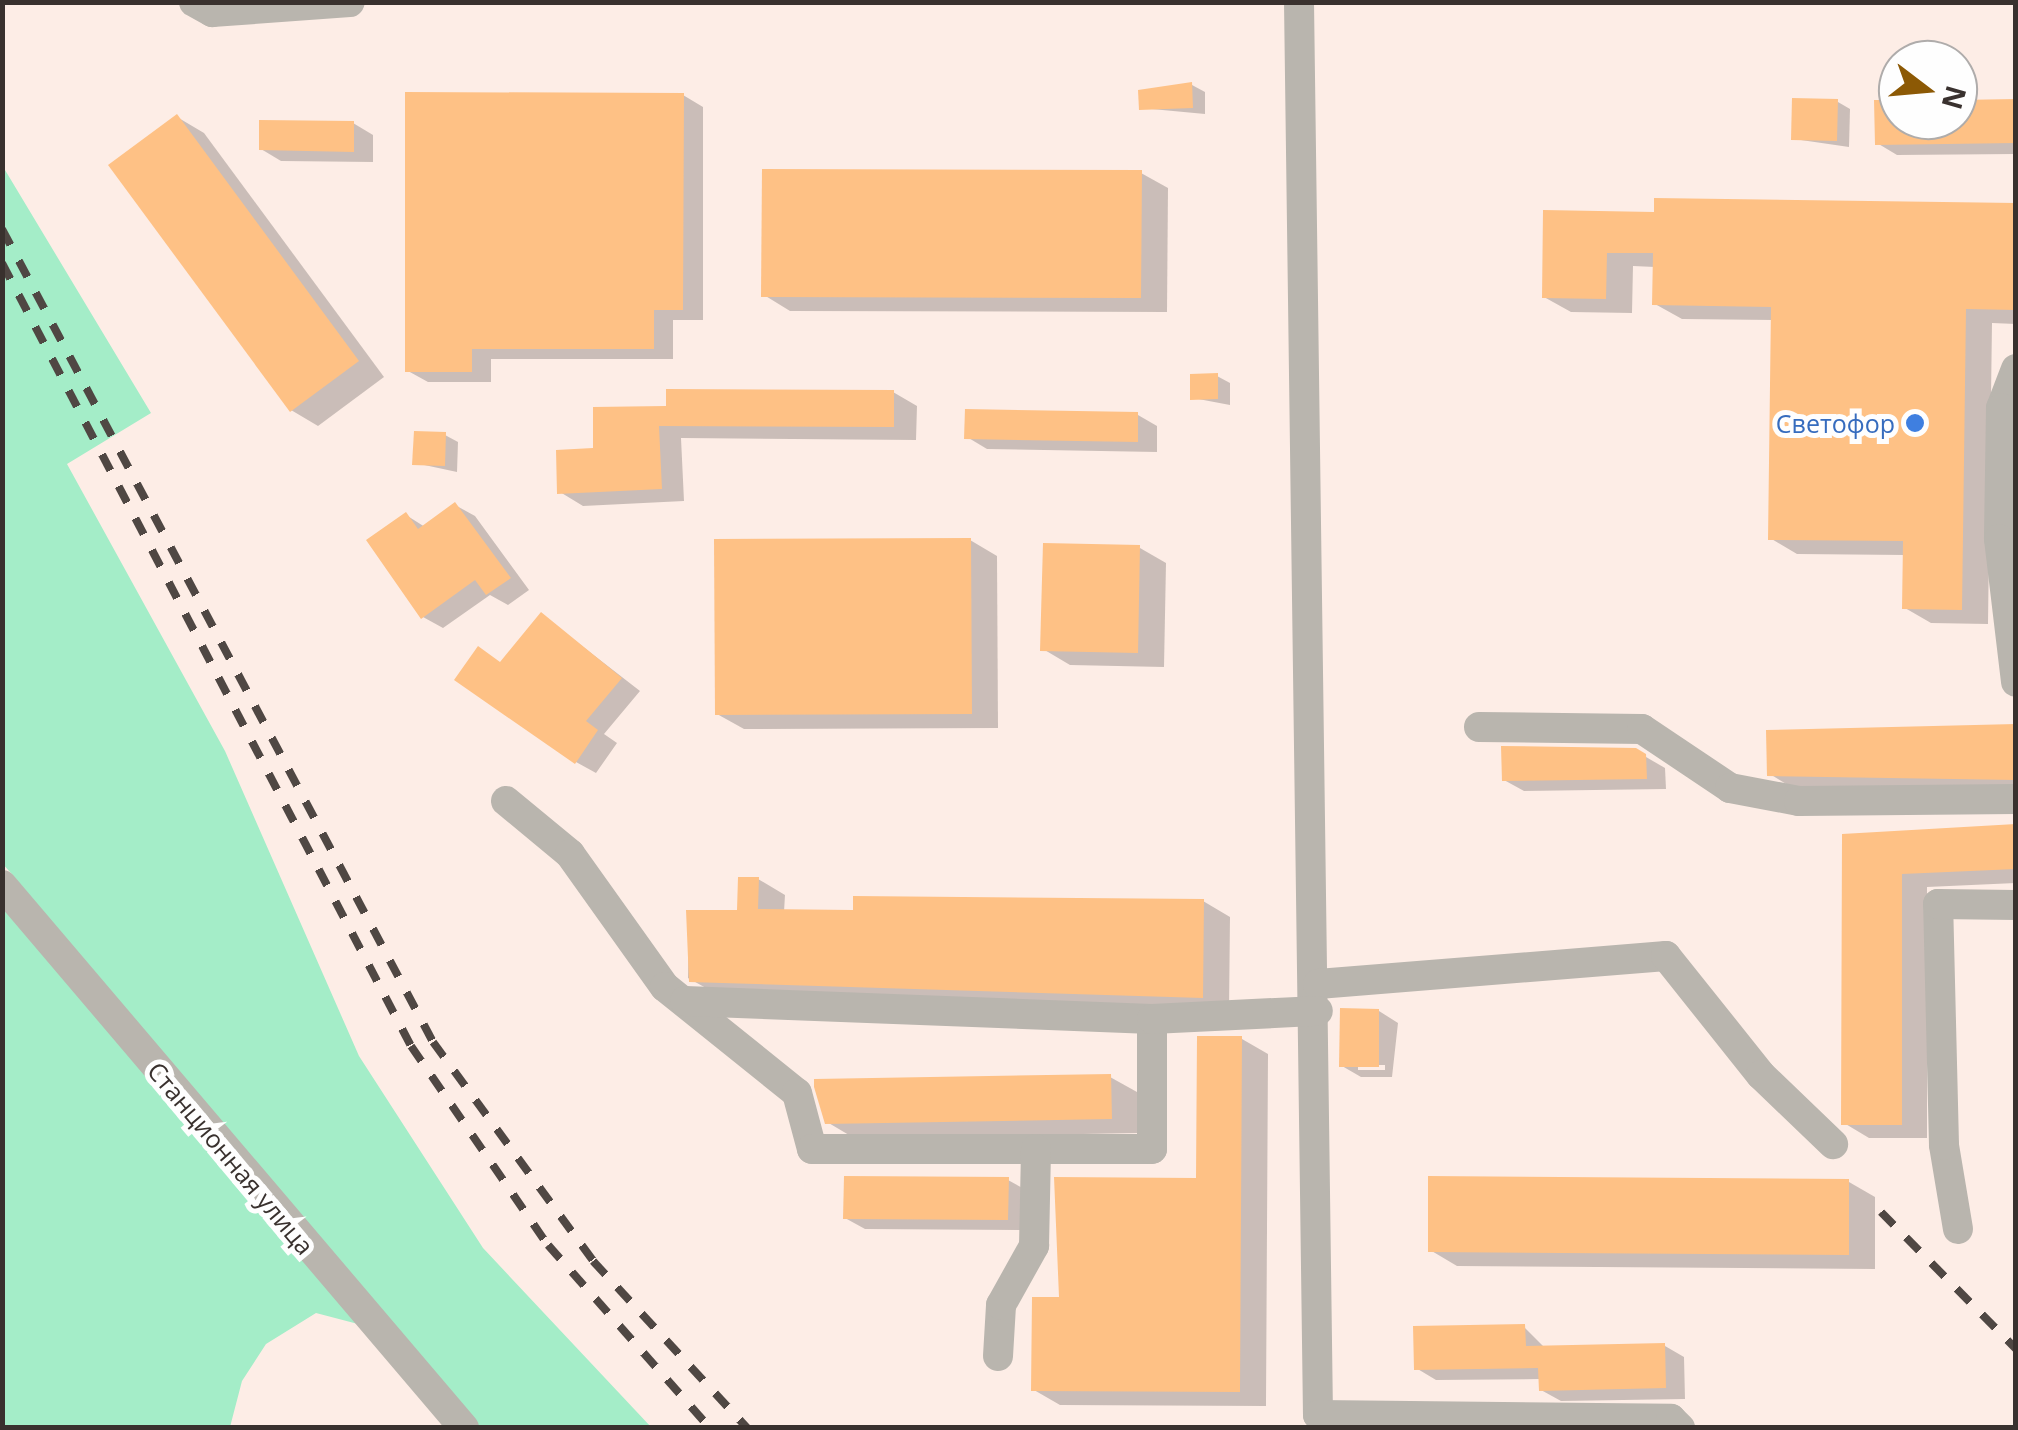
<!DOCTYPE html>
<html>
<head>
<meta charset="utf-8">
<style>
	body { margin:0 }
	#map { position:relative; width:2018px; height:1430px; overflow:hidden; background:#fdede6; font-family:"Open Sans",sans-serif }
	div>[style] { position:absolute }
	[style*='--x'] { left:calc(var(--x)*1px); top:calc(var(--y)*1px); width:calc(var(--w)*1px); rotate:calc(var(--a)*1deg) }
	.green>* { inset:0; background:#a4edc8 }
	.shadow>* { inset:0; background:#0003 }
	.building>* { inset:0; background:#fec185 }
	.minor>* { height:30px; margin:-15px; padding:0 15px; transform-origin:15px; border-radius:15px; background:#b9b5ae }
	.rail>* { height:8px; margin-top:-4px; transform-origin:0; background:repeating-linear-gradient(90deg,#4f4743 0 18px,transparent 0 36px) }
	.dots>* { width:28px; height:28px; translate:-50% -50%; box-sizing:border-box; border:5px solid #fefefe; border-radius:50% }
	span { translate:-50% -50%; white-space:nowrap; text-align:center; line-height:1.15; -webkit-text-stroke:10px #fefefe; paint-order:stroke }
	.shop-label { font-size:25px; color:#366cbe }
	.right { translate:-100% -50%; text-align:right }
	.street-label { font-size:25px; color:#39312e }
	.frame { position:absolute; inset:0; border:5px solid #39312e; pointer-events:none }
	.north { position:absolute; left:1878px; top:40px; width:100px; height:100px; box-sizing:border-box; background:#fefefe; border:2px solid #afacab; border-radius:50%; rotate:106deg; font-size:28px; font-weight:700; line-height:40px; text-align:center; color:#39312e }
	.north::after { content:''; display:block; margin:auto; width:35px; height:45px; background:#8c5905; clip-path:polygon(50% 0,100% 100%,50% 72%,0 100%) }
</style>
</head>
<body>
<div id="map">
	<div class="green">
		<div style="clip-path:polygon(2px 165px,151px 413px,67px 464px,225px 751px,359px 1056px,483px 1248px,651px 1427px,466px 1427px,377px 1329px,316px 1313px,266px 1344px,242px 1381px,230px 1427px,3px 1427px,2px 891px,17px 880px,2px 863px)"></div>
	</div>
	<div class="shadow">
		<div style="clip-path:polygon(1192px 85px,1205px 92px,1205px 114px,1141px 108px)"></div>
		<div style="clip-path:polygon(683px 95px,703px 107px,703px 320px,673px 320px,673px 359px,491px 359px,491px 382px,428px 382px,408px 371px)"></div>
		<div style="clip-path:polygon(1838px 102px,1850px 109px,1849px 147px,1794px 139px)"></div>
		<div style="clip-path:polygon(1958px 102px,2016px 102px,2016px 154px,1897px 155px,1877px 143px,1898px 103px,1898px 120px,1958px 120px)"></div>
		<div style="clip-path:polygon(177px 117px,204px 133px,384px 377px,318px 426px,291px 410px)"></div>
		<div style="clip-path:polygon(353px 123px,373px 135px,373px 162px,281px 161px,261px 149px)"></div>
		<div style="clip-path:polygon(1141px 173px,1168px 188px,1167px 312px,790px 311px,764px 295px)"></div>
		<div style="clip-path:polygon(2016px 205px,2016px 324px,1992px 323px,1988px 624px,1931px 623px,1905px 608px,1905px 555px,1797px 554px,1770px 538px,1773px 320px,1682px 319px,1655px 304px,1655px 267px,1633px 266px,1632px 313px,1571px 312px,1544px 297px,1656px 214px)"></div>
		<div style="clip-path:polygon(1217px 376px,1230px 383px,1230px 405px,1193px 398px)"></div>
		<div style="clip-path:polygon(893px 392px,917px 406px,916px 440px,681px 438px,684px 501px,583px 506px,560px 492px,596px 451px,669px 409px)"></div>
		<div style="clip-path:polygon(1138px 415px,1157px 426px,1157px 452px,987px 449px,967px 437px)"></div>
		<div style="clip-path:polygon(445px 435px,458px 442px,457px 472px,415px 463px)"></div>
		<div style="clip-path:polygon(455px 505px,475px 516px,529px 590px,508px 605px,490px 595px,443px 628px,423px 617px,406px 515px,425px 527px)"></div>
		<div style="clip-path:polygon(970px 540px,997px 556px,998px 728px,744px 729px,717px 714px)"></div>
		<div style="clip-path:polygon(1140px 548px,1166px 563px,1164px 667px,1070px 665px,1043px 649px)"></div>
		<div style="clip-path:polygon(542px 615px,640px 691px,604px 734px,617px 743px,596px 773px,576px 762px)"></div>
		<div style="clip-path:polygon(2016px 726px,2016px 794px,1796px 790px,1770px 774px)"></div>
		<div style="clip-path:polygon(1646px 757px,1665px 768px,1666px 789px,1524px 791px,1504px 780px)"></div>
		<div style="clip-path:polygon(2016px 827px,2016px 883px,1927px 887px,1927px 1138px,1869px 1138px,1844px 1123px,1844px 837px)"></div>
		<div style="clip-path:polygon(758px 879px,785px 895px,784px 912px,1203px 901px,1230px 917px,1229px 1012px,715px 993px,688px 978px,689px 912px,740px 913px)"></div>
		<div style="clip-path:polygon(evenodd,1379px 1011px,1398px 1023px,1392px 1077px,1361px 1077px,1342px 1066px,1379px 1011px,1358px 1065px,1385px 1065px,1385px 1070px,1358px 1070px,1358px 1065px)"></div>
		<div style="clip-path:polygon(1242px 1039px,1268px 1054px,1266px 1406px,1060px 1405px,1034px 1390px,1061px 1299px,1199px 1180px)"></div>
		<div style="clip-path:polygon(1110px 1077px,1137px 1092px,1138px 1133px,854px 1138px,827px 1122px)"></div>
		<div style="clip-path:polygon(1008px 1180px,1028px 1191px,1028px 1230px,865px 1229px,845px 1218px)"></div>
		<div style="clip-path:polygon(1849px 1182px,1875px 1197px,1875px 1269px,1457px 1266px,1430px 1250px)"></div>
		<div style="clip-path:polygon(1524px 1327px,1545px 1348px,1665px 1346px,1684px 1357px,1685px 1399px,1561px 1401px,1541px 1390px,1541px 1379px,1436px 1380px,1416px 1368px)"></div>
	</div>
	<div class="building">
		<div style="clip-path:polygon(1192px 82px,1193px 108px,1139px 110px,1138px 90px)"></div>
		<div style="clip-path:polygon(405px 92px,684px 93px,683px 310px,654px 310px,654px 349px,472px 349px,472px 372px,405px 372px)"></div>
		<div style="clip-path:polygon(1792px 98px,1838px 99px,1837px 141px,1791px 140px)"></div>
		<div style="clip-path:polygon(2016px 99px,2016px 143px,1875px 145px,1874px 100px,1898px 100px,1898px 120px,1958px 120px,1958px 100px)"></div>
		<div style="clip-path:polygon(177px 114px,359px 361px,290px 412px,108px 165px)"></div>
		<div style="clip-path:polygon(259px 120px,354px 121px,354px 152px,259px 150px)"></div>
		<div style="clip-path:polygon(762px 169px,1142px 170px,1141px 298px,761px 297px)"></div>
		<div style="clip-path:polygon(1654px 198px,2016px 203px,2016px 310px,1966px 309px,1962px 610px,1902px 609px,1903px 541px,1768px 540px,1771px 307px,1652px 305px,1653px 253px,1607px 253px,1606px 299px,1542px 298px,1543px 210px,1654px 212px)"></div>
		<div style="clip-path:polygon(1218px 373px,1218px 399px,1190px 400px,1190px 374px)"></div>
		<div style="clip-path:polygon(666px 389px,894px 390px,894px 427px,659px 426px,662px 489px,557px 494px,556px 450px,593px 448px,593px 407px,666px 406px)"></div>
		<div style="clip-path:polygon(965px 409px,1138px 412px,1138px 442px,964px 439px)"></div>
		<div style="clip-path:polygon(414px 431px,446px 432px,445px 466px,412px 465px)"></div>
		<div style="clip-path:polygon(455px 502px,511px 578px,486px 595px,475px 580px,421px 619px,366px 540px,406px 512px,418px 529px)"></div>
		<div style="clip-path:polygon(971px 538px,972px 714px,715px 715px,714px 539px)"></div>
		<div style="clip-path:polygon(1043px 543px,1140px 545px,1138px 653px,1040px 651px)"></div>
		<div style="clip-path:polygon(541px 612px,622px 678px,586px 721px,598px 730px,575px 764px,454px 680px,478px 646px,500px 662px)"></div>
		<div style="clip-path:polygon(2016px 724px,2016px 780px,1767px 776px,1766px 730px)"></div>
		<div style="clip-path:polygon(1501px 746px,1636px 748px,1646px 754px,1647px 779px,1502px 781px)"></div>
		<div style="clip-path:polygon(2016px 824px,2016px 869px,1902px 874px,1902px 1125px,1841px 1125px,1842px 834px)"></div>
		<div style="clip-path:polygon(738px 877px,759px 877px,758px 909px,853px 910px,853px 896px,1204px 899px,1203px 998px,689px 982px,686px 910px,737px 910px)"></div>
		<div style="clip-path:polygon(1340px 1008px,1379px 1009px,1379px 1067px,1339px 1067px)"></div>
		<div style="clip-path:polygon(1197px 1036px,1242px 1036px,1240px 1392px,1031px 1391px,1032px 1297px,1059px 1297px,1054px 1177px,1196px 1178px)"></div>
		<div style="clip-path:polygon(1111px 1074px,1112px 1119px,825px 1124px,814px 1087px,814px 1079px)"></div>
		<div style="clip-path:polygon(844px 1176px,1009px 1177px,1008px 1220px,843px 1219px)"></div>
		<div style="clip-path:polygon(1428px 1176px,1849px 1179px,1849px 1255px,1428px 1252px)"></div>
		<div style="clip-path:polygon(1525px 1324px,1526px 1346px,1665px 1343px,1666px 1388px,1539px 1391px,1538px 1368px,1414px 1370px,1413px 1326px)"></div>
	</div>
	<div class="minor">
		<div style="--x:194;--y:2;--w:21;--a:29"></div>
		<div style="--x:212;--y:12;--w:138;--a:-4.1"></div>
		<div style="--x:1299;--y:2;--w:1413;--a:89.23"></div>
		<div style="--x:1318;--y:1415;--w:353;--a:0.6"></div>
		<div style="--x:1671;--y:1419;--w:13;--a:45"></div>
		<div style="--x:2016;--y:369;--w:42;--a:111"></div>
		<div style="--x:2001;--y:408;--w:131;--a:90.9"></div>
		<div style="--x:1999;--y:539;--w:144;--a:83.2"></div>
		<div style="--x:1479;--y:727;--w:163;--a:0.7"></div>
		<div style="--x:1642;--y:729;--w:106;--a:33.8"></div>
		<div style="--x:1730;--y:788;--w:70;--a:10.7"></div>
		<div style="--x:1799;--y:801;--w:217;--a:-0.5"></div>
		<div style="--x:506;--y:801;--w:83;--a:39.6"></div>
		<div style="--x:570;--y:854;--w:163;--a:54.5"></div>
		<div style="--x:665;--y:987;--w:169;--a:38.8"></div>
		<div style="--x:797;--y:1093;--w:58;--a:75"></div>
		<div style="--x:812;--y:1149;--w:340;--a:0"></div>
		<div style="--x:1152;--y:1149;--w:130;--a:-90"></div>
		<div style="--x:2;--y:885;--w:713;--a:49.61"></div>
		<div style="--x:1318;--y:984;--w:349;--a:-4.6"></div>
		<div style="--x:1666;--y:956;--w:152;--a:51.4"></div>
		<div style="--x:1761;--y:1075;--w:100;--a:43.8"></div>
		<div style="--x:685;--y:1001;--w:467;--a:2.2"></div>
		<div style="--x:1152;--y:1019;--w:166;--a:-2.8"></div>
		<div style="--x:1958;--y:1229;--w:85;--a:-99.5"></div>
		<div style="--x:1944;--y:1145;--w:241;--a:-91.4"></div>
		<div style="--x:1938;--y:904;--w:78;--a:0.7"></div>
		<div style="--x:998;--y:1356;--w:51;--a:-86.6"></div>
		<div style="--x:1001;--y:1305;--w:68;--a:-60.8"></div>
		<div style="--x:1034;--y:1246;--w:97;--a:-88.8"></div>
	</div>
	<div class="rail">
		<div style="--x:2;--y:229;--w:920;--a:62.07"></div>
		<div style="--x:433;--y:1042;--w:271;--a:53.8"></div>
		<div style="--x:593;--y:1261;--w:227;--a:47.3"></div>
		<div style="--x:2;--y:263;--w:883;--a:62.42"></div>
		<div style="--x:411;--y:1046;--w:242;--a:55.5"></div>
		<div style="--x:548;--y:1245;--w:244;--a:48.5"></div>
		<div style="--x:1881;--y:1212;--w:192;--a:45.4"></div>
	</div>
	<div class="dots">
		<div style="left:1915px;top:423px;background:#3f7fe0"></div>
	</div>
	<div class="shop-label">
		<span class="right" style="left:1895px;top:423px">Светофор</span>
	</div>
	<div class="street-label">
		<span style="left:231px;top:1158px;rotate:50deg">Станционная улица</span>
	</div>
	<div class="frame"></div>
	<div class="north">N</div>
</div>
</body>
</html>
